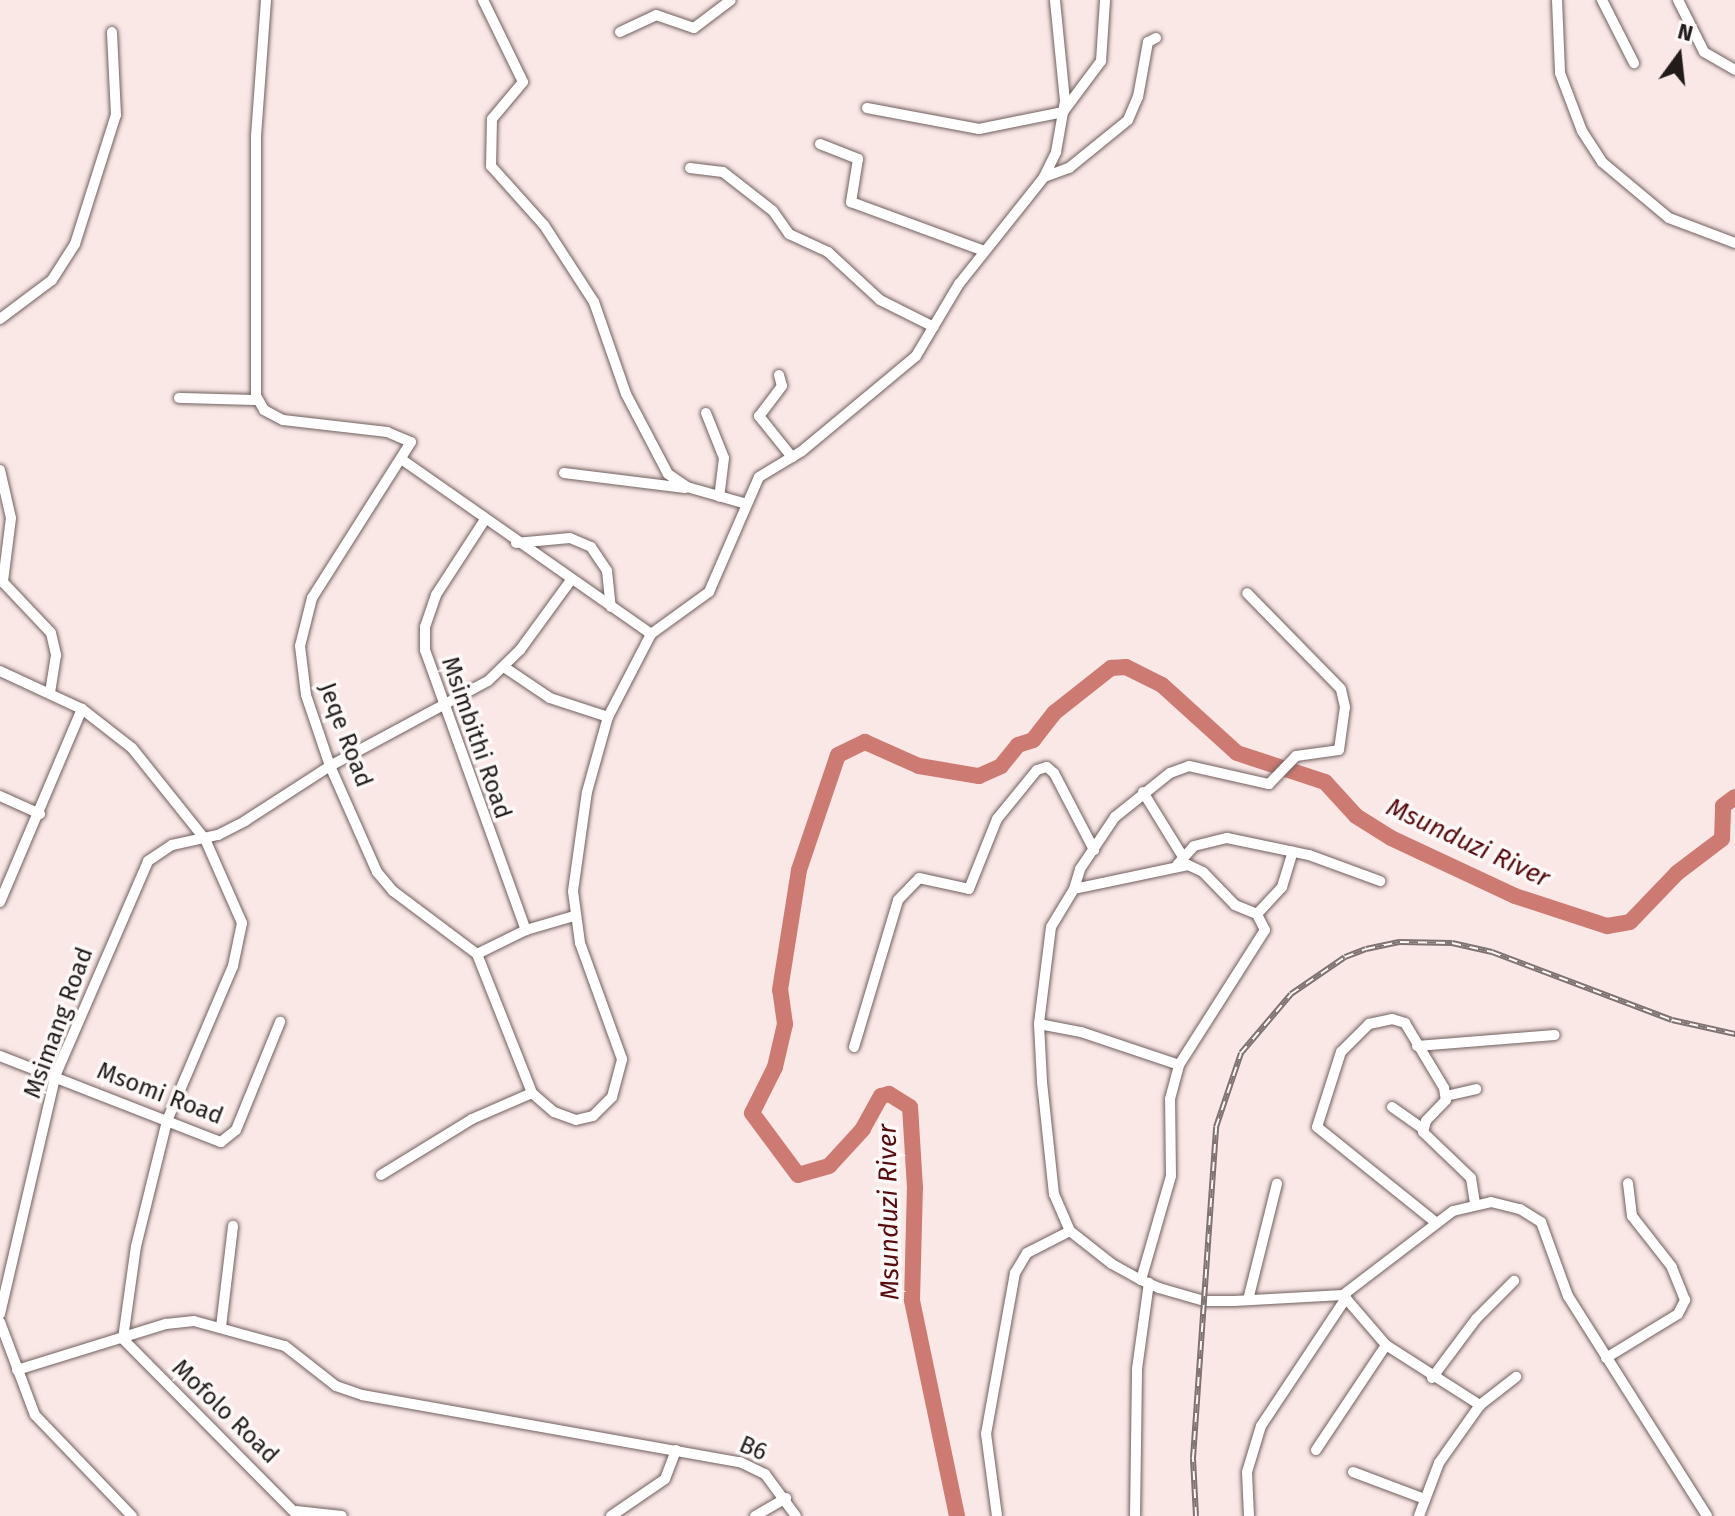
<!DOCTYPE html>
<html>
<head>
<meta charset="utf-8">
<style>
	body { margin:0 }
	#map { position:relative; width:1735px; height:1516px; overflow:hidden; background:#fae8e6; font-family:"Fira Sans",sans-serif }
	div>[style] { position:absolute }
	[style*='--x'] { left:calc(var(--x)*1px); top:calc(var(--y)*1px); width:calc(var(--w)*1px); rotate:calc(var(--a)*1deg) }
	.river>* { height:16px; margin:-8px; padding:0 8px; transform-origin:8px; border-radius:8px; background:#cd7a72 }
	.roads { filter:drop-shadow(0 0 2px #70605e) drop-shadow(0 0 2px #70605e) }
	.minor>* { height:10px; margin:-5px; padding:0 5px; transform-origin:5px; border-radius:5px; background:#fff }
	.rail>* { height:6px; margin-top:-3px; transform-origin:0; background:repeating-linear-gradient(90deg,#fdf9f9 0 9px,#7e7371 0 18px); box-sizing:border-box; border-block:2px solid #7e7371 }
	span { translate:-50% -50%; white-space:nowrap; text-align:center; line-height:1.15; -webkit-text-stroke:7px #fdf9f9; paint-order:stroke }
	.street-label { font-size:24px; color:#211b1a }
	.water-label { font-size:26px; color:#570b0c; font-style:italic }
	.north { position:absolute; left:1639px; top:16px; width:80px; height:80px; -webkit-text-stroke:6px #fdf9f9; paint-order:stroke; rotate:15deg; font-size:22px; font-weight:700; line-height:32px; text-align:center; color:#211b1a }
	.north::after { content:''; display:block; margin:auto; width:28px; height:36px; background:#211b1a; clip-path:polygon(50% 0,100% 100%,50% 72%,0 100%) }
</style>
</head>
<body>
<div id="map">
	<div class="river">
		<div style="--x:957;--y:1516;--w:221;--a:-101.8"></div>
		<div style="--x:912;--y:1300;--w:112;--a:-88.5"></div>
		<div style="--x:915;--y:1188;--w:81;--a:-93.5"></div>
		<div style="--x:910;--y:1107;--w:25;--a:-148"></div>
		<div style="--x:889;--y:1094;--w:8;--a:166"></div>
		<div style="--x:881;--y:1096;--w:38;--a:119"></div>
		<div style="--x:863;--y:1129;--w:50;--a:132.6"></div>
		<div style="--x:829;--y:1166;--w:32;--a:164"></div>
		<div style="--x:798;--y:1175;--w:77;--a:-126.6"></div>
		<div style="--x:752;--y:1113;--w:51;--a:-63.4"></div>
		<div style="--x:775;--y:1067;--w:44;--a:-76.9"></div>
		<div style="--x:785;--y:1024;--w:34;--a:-98"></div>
		<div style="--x:780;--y:990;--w:121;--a:-81"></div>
		<div style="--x:799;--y:870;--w:121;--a:-71.3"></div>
		<div style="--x:838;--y:755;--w:30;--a:-26"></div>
		<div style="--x:865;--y:742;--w:59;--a:24"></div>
		<div style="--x:919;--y:766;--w:61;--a:9.5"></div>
		<div style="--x:979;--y:776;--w:24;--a:-24"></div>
		<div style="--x:1001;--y:766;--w:27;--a:-51"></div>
		<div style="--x:1018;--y:745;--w:16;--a:-18"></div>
		<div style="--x:1033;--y:740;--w:34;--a:-52"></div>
		<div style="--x:1054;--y:713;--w:73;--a:-38.3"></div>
		<div style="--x:1111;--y:668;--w:15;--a:-4"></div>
		<div style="--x:1126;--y:667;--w:40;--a:26.6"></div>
		<div style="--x:1162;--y:685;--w:101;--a:42.2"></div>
		<div style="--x:1237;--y:753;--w:93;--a:18.2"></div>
		<div style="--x:1325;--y:782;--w:46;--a:47.6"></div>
		<div style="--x:1356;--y:816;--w:41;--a:32.2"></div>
		<div style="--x:1391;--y:838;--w:137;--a:25.1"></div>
		<div style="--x:1515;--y:896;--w:97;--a:18.1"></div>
		<div style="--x:1607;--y:926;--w:23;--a:-10"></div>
		<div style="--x:1630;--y:922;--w:68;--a:-46.2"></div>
		<div style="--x:1677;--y:873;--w:56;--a:-37.1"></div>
		<div style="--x:1722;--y:839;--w:33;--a:-88"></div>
		<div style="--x:1723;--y:806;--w:15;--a:-37"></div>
	</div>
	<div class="roads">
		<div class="minor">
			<div style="--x:266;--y:0;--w:137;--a:94.2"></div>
			<div style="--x:256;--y:137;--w:259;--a:90"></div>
			<div style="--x:256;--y:396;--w:16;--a:60"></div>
			<div style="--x:264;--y:410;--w:21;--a:28"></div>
			<div style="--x:283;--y:420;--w:105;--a:6.6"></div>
			<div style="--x:387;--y:432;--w:26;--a:23"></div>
			<div style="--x:411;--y:442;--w:185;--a:122.4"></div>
			<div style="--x:312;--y:598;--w:49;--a:104"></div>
			<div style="--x:300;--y:646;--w:49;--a:83"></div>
			<div style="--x:306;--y:695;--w:75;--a:71.3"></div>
			<div style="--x:330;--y:766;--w:116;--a:66.1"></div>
			<div style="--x:377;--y:872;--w:25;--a:50"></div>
			<div style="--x:393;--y:891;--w:105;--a:36.9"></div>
			<div style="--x:477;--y:954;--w:149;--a:68.4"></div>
			<div style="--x:483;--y:0;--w:91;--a:64"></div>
			<div style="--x:523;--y:82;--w:48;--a:130"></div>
			<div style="--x:492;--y:119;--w:47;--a:91.2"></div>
			<div style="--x:491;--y:166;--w:79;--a:48.1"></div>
			<div style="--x:544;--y:225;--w:92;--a:57"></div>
			<div style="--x:594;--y:302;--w:97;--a:70.8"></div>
			<div style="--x:626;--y:394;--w:90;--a:62.3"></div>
			<div style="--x:668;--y:474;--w:23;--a:34"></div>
			<div style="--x:687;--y:487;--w:58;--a:15.9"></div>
			<div style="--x:1557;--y:0;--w:73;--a:87.6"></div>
			<div style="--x:1560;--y:73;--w:62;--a:69.2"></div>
			<div style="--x:1582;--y:131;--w:37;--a:57"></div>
			<div style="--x:1602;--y:162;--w:87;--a:39.9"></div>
			<div style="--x:1669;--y:218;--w:71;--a:20.7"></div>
			<div style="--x:1602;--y:0;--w:71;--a:63.1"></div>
			<div style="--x:1678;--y:0;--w:58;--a:63.4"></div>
			<div style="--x:1704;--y:52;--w:36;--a:30"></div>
			<div style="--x:620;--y:32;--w:40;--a:-25"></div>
			<div style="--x:656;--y:15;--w:40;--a:18.9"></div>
			<div style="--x:694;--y:28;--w:46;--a:-37.1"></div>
			<div style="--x:867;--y:108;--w:114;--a:10.6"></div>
			<div style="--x:979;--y:129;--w:86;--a:-11.4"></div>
			<div style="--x:1063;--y:112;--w:64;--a:-53.3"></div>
			<div style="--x:1101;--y:61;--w:61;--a:-86.2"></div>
			<div style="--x:820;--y:144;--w:41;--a:21.5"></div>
			<div style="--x:858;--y:159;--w:44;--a:99.2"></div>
			<div style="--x:851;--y:202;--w:142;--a:20.2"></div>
			<div style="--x:690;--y:168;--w:33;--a:7"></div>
			<div style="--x:723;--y:172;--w:63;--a:38"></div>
			<div style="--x:773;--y:211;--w:28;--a:55"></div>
			<div style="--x:789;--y:234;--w:43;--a:24.8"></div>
			<div style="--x:828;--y:252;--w:71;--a:42.7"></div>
			<div style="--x:880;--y:300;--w:60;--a:26.6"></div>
			<div style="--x:1044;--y:177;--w:27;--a:-20"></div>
			<div style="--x:1069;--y:168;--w:76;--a:-39.1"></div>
			<div style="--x:1128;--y:120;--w:25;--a:-67"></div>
			<div style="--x:1138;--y:97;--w:56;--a:-79.7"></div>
			<div style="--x:1148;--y:42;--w:9;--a:-27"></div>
			<div style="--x:0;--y:319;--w:65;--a:-36.9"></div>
			<div style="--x:52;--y:280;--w:43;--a:-57.4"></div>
			<div style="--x:75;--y:244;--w:135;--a:-72.4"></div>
			<div style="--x:116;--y:115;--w:83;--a:-92.8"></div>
			<div style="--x:779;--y:375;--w:11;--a:75"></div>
			<div style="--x:782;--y:386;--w:38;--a:127"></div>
			<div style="--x:759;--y:416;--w:53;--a:51.2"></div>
			<div style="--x:179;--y:398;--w:79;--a:1.5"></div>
			<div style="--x:706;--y:413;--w:48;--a:68.2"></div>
			<div style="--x:724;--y:458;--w:39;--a:97"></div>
			<div style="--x:404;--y:461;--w:302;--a:35"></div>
			<div style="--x:0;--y:470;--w:49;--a:77.1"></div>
			<div style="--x:11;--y:518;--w:64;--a:97.2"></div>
			<div style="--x:564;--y:473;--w:122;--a:7.1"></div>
			<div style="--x:484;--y:521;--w:88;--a:123"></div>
			<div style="--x:436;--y:595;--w:34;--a:109"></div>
			<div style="--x:425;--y:627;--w:23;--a:90"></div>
			<div style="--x:425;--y:650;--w:298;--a:70.2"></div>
			<div style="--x:516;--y:543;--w:54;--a:-5.3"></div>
			<div style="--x:570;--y:538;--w:23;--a:23"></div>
			<div style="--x:591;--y:547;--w:29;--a:56"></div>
			<div style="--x:607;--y:571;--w:36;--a:84"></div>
			<div style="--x:0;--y:579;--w:74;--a:46.6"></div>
			<div style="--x:51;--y:633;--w:23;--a:77"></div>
			<div style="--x:56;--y:655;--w:38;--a:99"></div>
			<div style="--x:504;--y:667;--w:55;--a:34"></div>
			<div style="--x:550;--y:698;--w:61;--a:18.1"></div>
			<div style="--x:0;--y:671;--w:90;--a:24.9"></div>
			<div style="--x:82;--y:709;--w:63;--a:38"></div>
			<div style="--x:132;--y:748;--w:117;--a:51.3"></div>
			<div style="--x:205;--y:839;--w:92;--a:66.2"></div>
			<div style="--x:242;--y:923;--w:44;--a:101.8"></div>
			<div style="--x:233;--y:966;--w:168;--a:113.1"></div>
			<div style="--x:167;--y:1121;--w:129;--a:103.9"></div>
			<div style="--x:136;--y:1246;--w:94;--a:98"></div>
			<div style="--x:1143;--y:792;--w:76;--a:58.4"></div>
			<div style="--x:0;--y:796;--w:44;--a:24.2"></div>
			<div style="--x:1177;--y:865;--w:25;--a:-48"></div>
			<div style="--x:1194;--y:846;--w:34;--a:-14"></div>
			<div style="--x:1227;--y:838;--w:84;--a:11.7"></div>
			<div style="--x:1309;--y:855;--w:76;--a:20.1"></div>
			<div style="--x:1074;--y:889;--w:21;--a:-73"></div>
			<div style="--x:1080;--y:869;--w:63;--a:-56.1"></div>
			<div style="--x:1115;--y:817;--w:70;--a:-38.7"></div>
			<div style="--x:1170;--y:773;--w:20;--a:-20"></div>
			<div style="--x:1189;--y:766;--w:82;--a:12.7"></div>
			<div style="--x:1269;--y:784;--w:39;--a:-46"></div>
			<div style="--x:1296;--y:756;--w:43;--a:-7.9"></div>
			<div style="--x:1339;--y:750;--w:43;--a:-82.1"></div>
			<div style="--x:1345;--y:707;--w:18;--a:-103"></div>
			<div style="--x:1341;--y:689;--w:134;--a:-134.4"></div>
			<div style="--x:0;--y:902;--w:210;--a:-67"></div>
			<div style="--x:1257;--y:914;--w:37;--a:-47"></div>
			<div style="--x:1282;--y:887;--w:37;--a:-73"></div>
			<div style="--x:477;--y:954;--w:55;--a:-26.1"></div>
			<div style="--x:526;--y:930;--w:50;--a:-16.3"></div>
			<div style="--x:1039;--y:1024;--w:43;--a:10.8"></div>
			<div style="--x:1081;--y:1032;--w:103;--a:18.6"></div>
			<div style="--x:1417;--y:1046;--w:138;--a:-4.6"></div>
			<div style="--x:854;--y:1047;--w:153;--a:-73.3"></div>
			<div style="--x:898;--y:900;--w:30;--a:-46"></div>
			<div style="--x:919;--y:878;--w:51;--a:12.4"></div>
			<div style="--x:969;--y:889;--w:75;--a:-68.2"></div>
			<div style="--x:997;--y:819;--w:63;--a:-50.8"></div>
			<div style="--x:1037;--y:770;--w:10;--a:-17"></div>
			<div style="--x:1047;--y:767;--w:9;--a:41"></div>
			<div style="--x:1054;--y:773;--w:87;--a:62.5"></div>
			<div style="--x:0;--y:1056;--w:237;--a:21.3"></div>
			<div style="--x:221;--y:1142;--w:19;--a:-39"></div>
			<div style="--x:236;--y:1130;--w:117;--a:-67.8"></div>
			<div style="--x:1446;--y:1096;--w:31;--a:-13"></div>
			<div style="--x:1392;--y:1107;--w:38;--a:35"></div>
			<div style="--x:381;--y:1175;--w:107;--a:-31.6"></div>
			<div style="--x:472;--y:1119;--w:65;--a:-23.4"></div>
			<div style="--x:532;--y:1093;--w:29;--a:41"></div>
			<div style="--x:554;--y:1112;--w:23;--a:20"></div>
			<div style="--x:576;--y:1120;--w:17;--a:-13"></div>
			<div style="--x:593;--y:1116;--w:27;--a:-45"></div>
			<div style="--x:612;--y:1097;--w:39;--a:-75"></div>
			<div style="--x:622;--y:1059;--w:123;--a:-109.9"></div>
			<div style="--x:580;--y:943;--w:52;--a:-97.7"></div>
			<div style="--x:573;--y:891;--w:100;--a:-82"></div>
			<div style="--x:587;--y:792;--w:78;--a:-74.4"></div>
			<div style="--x:608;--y:717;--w:93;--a:-62.6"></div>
			<div style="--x:651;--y:634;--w:72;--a:-35.9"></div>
			<div style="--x:709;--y:592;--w:125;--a:-66.5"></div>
			<div style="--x:759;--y:477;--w:50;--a:-31.2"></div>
			<div style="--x:802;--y:451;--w:148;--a:-39.8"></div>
			<div style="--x:916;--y:356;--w:84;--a:-59.2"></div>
			<div style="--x:959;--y:284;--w:137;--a:-51.5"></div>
			<div style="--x:1044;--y:177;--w:28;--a:-64"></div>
			<div style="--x:1056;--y:152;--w:52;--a:-80"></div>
			<div style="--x:1065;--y:101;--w:101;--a:-95.7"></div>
			<div style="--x:1434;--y:1221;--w:150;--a:-141.2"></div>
			<div style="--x:1317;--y:1127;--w:79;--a:-72.3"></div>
			<div style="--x:1341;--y:1052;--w:40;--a:-45"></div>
			<div style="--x:1369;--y:1024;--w:24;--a:-12"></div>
			<div style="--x:1392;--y:1019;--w:14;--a:17"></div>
			<div style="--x:1405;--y:1023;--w:76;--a:59"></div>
			<div style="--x:1444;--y:1088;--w:12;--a:81"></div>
			<div style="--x:1446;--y:1100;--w:29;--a:134"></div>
			<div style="--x:1426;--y:1121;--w:11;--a:105"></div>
			<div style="--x:1423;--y:1132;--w:66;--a:43.8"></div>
			<div style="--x:1471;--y:1178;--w:25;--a:81"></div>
			<div style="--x:1141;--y:1280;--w:108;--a:-73.9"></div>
			<div style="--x:1171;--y:1176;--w:77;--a:-90.7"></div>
			<div style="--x:1170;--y:1099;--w:35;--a:-75"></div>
			<div style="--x:1179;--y:1065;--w:160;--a:-57.5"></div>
			<div style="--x:1265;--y:930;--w:18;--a:-117"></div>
			<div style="--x:1257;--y:914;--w:24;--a:-158"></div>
			<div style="--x:1235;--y:905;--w:46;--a:-134.1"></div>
			<div style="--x:1203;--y:872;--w:17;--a:-155"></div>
			<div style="--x:1188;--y:865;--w:116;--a:168.1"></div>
			<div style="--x:1074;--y:889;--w:44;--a:121.2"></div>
			<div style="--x:1051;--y:927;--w:98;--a:97.1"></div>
			<div style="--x:1039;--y:1024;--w:58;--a:87"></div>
			<div style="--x:1042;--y:1082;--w:113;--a:83.9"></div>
			<div style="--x:1054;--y:1194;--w:40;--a:66.6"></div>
			<div style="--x:1070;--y:1231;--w:53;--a:38.2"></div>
			<div style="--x:1112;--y:1264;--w:33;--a:29"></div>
			<div style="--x:1141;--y:1280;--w:20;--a:24"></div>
			<div style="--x:1159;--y:1288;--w:47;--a:16.1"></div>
			<div style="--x:1204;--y:1301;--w:30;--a:0"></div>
			<div style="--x:1234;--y:1301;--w:109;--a:-3.2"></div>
			<div style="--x:1343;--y:1295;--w:138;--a:-37.4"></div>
			<div style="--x:1453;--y:1211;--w:39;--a:-13"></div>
			<div style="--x:1491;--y:1202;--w:30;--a:14"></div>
			<div style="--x:1520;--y:1209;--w:25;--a:32"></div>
			<div style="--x:1541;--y:1222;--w:79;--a:70"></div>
			<div style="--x:1568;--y:1296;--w:260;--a:57.7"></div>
			<div style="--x:1343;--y:1295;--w:66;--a:49.3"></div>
			<div style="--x:1386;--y:1345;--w:112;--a:32.6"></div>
			<div style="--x:1480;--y:1405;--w:71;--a:125.3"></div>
			<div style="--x:1439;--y:1463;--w:57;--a:110.7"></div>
			<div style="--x:1248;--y:1300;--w:120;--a:-76"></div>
			<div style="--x:0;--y:1314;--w:246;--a:-76.9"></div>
			<div style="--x:56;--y:1074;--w:232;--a:-66.6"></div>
			<div style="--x:148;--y:861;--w:29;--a:-34"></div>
			<div style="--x:172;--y:845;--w:47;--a:-12.3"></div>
			<div style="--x:218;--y:835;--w:30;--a:-27"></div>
			<div style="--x:245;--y:821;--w:101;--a:-32.9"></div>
			<div style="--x:330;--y:766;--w:179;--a:-28.3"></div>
			<div style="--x:488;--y:681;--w:45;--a:-44.1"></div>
			<div style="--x:520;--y:650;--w:87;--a:-53.9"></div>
			<div style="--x:0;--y:1322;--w:99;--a:69.4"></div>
			<div style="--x:35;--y:1415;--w:140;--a:46.2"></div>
			<div style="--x:221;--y:1327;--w:102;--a:-83.2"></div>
			<div style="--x:123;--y:1339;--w:249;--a:45.3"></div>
			<div style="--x:1606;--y:1358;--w:84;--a:-31.4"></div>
			<div style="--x:1678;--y:1314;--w:16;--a:-63"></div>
			<div style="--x:1685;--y:1300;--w:35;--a:-112"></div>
			<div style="--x:1672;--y:1267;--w:65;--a:-128.1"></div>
			<div style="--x:1632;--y:1216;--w:33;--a:-97"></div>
			<div style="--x:17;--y:1370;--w:156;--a:-17.2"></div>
			<div style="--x:166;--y:1324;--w:28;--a:-6"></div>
			<div style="--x:194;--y:1321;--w:94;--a:15.4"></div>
			<div style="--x:285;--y:1346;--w:65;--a:38.1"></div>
			<div style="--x:336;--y:1386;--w:28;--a:19"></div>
			<div style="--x:362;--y:1395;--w:384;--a:10.1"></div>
			<div style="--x:740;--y:1462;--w:28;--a:26"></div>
			<div style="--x:765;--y:1474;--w:52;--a:53.6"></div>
			<div style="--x:1432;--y:1378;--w:74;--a:-53.3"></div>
			<div style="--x:1476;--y:1319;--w:54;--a:-45"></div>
			<div style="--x:1480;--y:1405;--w:46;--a:-37.9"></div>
			<div style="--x:1316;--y:1450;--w:126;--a:-56.3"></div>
			<div style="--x:1353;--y:1472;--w:77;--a:20.6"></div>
			<div style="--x:296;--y:1511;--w:46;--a:6.2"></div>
			<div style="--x:611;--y:1516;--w:65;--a:-34.4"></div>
			<div style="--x:665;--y:1479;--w:31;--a:-69"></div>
			<div style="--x:755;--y:1516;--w:36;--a:-30"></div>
			<div style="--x:997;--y:1516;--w:83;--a:-97.6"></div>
			<div style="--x:986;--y:1434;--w:164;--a:-79.8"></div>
			<div style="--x:1015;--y:1273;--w:23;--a:-59"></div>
			<div style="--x:1027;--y:1253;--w:48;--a:-27.1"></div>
			<div style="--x:1135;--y:1516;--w:147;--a:-89.2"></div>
			<div style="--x:1137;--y:1369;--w:87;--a:-82.1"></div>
			<div style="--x:1249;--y:1516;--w:44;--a:-92.6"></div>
			<div style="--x:1247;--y:1472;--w:48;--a:-73.1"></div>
			<div style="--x:1261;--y:1426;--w:154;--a:-56.4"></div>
		</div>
	</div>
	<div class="rail">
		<div style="--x:1196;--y:1516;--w:58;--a:-93"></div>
		<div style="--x:1193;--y:1458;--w:332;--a:-86"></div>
		<div style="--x:1216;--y:1127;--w:78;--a:-71.3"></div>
		<div style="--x:1241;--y:1053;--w:77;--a:-49.7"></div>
		<div style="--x:1291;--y:994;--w:65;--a:-34.4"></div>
		<div style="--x:1345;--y:957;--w:22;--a:-21"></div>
		<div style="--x:1366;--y:949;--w:35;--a:-12"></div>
		<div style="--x:1400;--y:942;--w:52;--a:1.1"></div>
		<div style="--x:1452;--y:943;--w:41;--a:12.7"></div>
		<div style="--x:1492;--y:952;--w:192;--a:20.7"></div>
		<div style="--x:1672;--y:1020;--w:65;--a:12.5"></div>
	</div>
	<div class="street-label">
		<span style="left:345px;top:735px;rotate:69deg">Jeqe Road</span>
		<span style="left:476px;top:738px;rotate:71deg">Msimbithi Road</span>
		<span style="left:59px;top:1023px;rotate:-70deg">Msimang Road</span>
		<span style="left:160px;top:1094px;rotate:21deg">Msomi Road</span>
		<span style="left:225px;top:1412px;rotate:44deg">Mofolo Road</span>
		<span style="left:753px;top:1449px;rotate:23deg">B6</span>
	</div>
	<div class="water-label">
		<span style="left:1468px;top:843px;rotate:25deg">Msunduzi River</span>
		<span style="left:889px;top:1212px;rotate:-91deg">Msunduzi River</span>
	</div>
	<div class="north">N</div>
</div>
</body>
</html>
